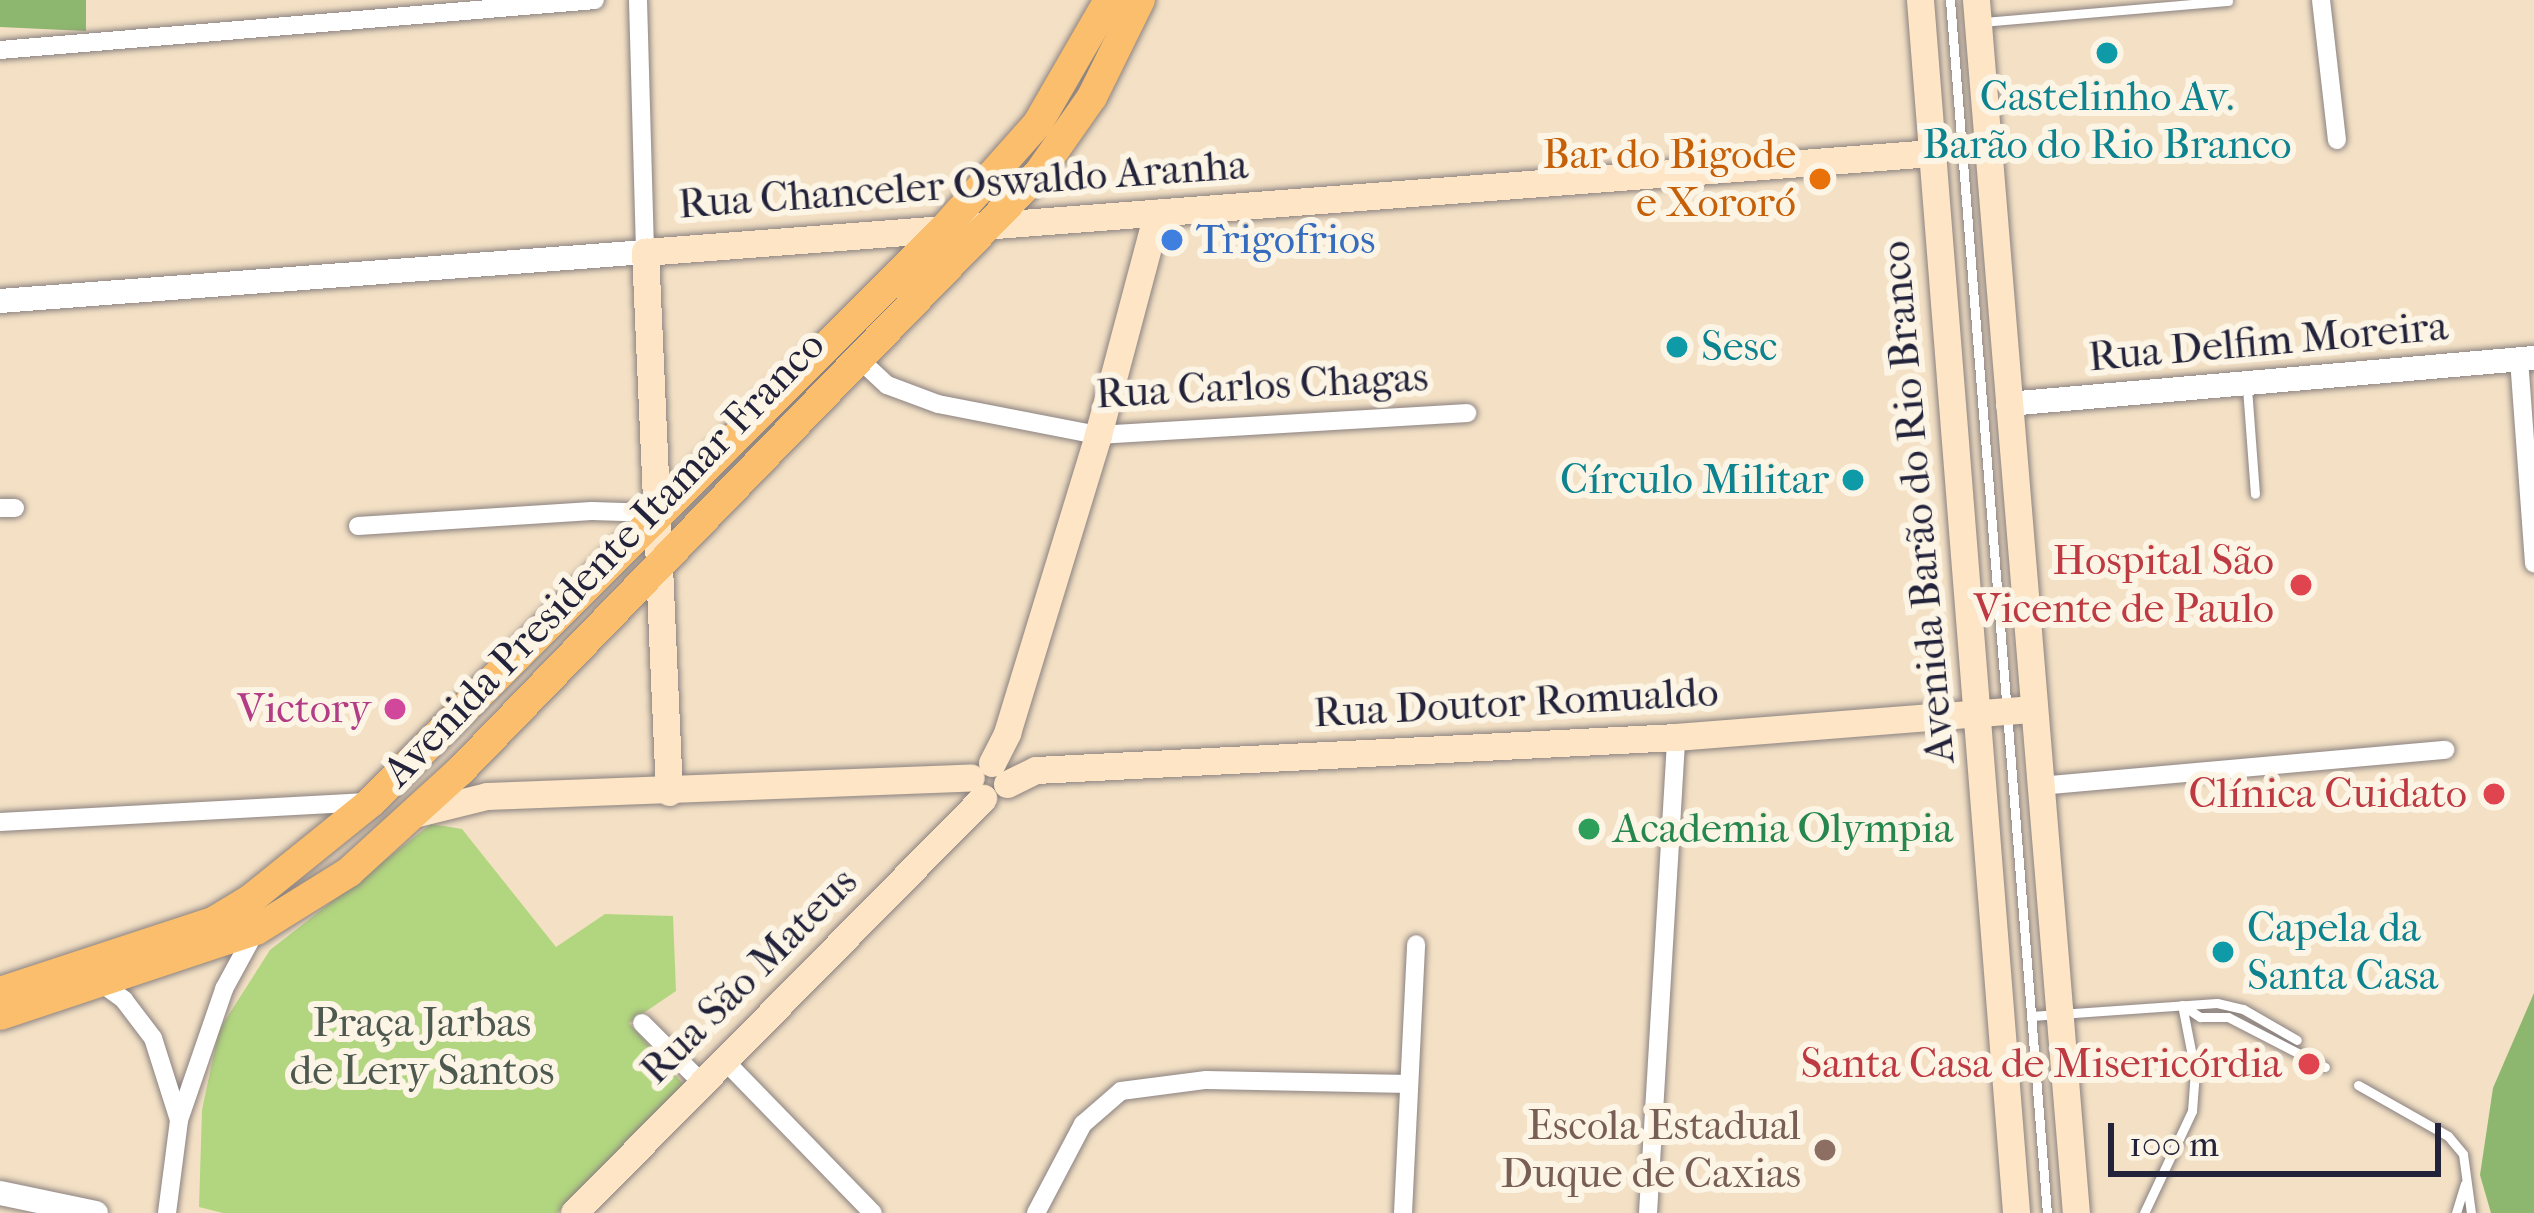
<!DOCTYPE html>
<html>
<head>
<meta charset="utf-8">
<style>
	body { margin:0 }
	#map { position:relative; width:2534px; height:1213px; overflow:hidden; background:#f4e1c5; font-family:"IM FELL French Canon",serif }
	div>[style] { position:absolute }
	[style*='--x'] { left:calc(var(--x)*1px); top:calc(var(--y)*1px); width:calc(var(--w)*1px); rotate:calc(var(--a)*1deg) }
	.green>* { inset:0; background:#b2d67f }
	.forest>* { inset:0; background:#8db76e }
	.roads { filter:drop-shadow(0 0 3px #8b8280) drop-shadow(0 0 3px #8b8280) }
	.service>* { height:9px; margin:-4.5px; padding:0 4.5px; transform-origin:4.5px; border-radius:4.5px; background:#fff }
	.minor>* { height:18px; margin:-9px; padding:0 9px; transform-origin:9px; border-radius:9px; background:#fff }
	.tertiary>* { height:24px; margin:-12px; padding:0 12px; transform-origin:12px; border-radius:12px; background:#fff }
	.secondary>* { height:27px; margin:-13.5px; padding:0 13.5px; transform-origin:13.5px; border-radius:13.5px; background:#fde5c5 }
	.primary>* { height:30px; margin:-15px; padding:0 15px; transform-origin:15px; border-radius:15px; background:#fabe6d }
	.dots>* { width:33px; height:33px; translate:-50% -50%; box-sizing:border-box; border:6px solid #fcf5e5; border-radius:50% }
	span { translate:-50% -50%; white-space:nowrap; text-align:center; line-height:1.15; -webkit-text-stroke:12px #fcf5e5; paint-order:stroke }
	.culture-label { font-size:42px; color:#0d838f }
	.left { translate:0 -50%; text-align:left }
	.right { translate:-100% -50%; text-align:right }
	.food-label { font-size:42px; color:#c56008 }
	.street-label { font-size:42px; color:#22223b }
	.shop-label { font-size:42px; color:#366cbe }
	.health-label { font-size:42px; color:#be3a42 }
	.hotel-label { font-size:42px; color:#b23c85 }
	.leisure-label { font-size:42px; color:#27864d }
	.park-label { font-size:42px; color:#4d584f }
	.education-label { font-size:42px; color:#785e54 }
	.scale { position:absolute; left:2108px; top:1123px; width:333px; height:54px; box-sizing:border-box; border:6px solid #22223b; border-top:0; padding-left:15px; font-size:36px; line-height:42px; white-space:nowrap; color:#22223b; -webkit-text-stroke:9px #fcf5e5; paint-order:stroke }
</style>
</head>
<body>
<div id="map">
	<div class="green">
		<div style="clip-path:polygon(431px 824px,462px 829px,556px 947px,605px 914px,673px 916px,676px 991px,629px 1023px,686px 1087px,557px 1213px,223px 1213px,199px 1207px,202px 1110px,219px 1030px,270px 950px)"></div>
	</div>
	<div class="forest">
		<div style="clip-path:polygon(0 0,86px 0,86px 31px,0 27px)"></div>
		<div style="clip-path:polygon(2534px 993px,2534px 1213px,2491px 1213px,2480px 1175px,2493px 1088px)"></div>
	</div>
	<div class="roads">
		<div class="service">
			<div style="--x:1950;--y:0;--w:1217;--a:85.43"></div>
			<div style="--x:1983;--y:22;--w:246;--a:-4.9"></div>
			<div style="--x:2247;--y:388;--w:106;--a:85.7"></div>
			<div style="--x:2182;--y:1005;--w:22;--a:34"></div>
			<div style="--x:2200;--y:1017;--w:28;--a:0"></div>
			<div style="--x:2228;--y:1017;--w:109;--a:27.3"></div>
			<div style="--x:2031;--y:1016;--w:186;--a:-4"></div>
			<div style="--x:2217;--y:1003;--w:27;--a:13"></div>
			<div style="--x:2243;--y:1009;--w:62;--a:29.9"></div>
			<div style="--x:2358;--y:1085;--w:103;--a:29.5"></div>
			<div style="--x:2448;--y:1136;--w:23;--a:50"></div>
			<div style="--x:2463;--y:1154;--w:60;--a:82.3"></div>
			<div style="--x:2144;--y:1213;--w:113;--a:-64.8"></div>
			<div style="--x:2192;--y:1111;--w:40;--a:-85.7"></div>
			<div style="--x:2195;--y:1071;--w:67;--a:-101.1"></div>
			<div style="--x:2456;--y:1213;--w:30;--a:-73"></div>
		</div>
		<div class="minor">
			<div style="--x:638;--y:0;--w:252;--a:88.4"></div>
			<div style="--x:2321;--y:0;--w:141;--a:83.5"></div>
			<div style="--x:0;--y:50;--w:597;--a:-4.8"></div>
			<div style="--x:859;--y:359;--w:38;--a:43"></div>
			<div style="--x:887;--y:385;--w:54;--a:20.4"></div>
			<div style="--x:938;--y:404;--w:163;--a:11"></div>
			<div style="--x:1098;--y:435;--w:370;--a:-3.4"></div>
			<div style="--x:2519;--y:359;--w:205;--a:85.8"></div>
			<div style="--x:0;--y:508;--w:15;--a:0"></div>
			<div style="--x:358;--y:526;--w:234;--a:-3.7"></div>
			<div style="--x:592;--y:511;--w:64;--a:1.8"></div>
			<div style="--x:2040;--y:786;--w:407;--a:-5.1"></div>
			<div style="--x:0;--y:822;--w:368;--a:-3.1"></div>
			<div style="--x:101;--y:983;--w:29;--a:36"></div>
			<div style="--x:124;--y:1000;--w:48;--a:52.7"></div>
			<div style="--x:153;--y:1038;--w:86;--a:72.4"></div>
			<div style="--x:642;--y:1023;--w:86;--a:45"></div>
			<div style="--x:725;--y:1061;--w:212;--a:45.8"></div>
			<div style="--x:167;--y:1213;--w:94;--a:-82.6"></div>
			<div style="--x:179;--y:1120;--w:139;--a:-71"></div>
			<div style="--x:224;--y:989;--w:67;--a:-61.5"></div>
			<div style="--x:1036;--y:1213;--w:101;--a:-62.2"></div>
			<div style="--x:1083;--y:1124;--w:50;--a:-41"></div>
			<div style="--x:1121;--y:1091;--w:86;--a:-7.4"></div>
			<div style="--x:1206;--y:1080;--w:203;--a:1.1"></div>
			<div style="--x:1403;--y:1213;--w:269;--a:-87.2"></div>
			<div style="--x:1648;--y:1213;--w:477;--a:-86.6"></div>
		</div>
		<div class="tertiary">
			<div style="--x:0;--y:301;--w:647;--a:-4.34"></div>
			<div style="--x:2008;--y:404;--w:528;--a:-5"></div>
			<div style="--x:0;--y:1193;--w:98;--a:11.8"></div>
		</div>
		<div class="secondary">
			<div style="--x:1920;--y:0;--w:1217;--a:85.47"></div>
			<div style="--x:1976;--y:0;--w:1217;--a:85.29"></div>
			<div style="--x:992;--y:763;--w:34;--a:-63"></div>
			<div style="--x:1007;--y:733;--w:312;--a:-73"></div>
			<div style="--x:1098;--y:435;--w:230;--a:-75.1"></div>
			<div style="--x:1007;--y:784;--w:32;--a:-26"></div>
			<div style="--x:1036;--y:770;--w:641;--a:-2.95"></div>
			<div style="--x:1676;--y:737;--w:358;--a:-4.5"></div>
			<div style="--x:669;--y:792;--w:541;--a:-92.54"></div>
			<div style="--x:645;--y:252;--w:1291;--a:-4.4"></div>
			<div style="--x:414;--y:814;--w:75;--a:-13.9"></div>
			<div style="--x:487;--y:796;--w:484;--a:-2.2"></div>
			<div style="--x:574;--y:1213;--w:583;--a:-45.42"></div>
		</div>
		<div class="primary">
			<div style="--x:0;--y:992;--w:224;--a:-18.2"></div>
			<div style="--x:213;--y:922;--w:44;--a:-31.2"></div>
			<div style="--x:251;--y:899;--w:154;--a:-38.9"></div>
			<div style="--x:371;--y:802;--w:810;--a:-45"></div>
			<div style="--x:944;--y:229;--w:142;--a:-48.4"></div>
			<div style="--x:1038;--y:123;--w:142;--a:-60"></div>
			<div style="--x:0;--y:1015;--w:270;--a:-18.4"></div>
			<div style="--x:256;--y:930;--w:110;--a:-31.9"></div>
			<div style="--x:349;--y:872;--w:150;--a:-42.3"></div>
			<div style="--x:460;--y:771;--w:831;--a:-45.93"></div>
			<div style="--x:1038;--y:174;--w:94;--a:-55"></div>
			<div style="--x:1092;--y:97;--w:108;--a:-63.7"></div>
		</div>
	</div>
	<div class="dots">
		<div style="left:2107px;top:53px;background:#0f9aa8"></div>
		<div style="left:1820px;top:179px;background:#e8710a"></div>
		<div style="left:1172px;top:240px;background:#3f7fe0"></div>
		<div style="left:1677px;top:347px;background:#0f9aa8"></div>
		<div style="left:1853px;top:480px;background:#0f9aa8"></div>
		<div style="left:2301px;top:585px;background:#e0444e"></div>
		<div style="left:395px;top:709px;background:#d1479c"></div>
		<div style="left:2494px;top:794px;background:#e0444e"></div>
		<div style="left:1589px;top:829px;background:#2e9e5b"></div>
		<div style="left:2223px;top:952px;background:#0f9aa8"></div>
		<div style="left:2309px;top:1064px;background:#e0444e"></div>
		<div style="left:1825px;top:1150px;background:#8d6e63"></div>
	</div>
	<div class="culture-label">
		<span style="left:2107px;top:121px">Castelinho Av.<br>Barão do Rio Branco</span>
		<span class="left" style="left:1701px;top:347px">Sesc</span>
		<span class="right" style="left:1829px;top:480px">Círculo Militar</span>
		<span class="left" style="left:2247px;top:952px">Capela da<br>Santa Casa</span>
	</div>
	<div class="food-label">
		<span class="right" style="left:1796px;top:179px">Bar do Bigode<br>e Xororó</span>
	</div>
	<div class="street-label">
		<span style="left:963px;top:185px;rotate:-4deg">Rua Chanceler Oswaldo Aranha</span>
		<span style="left:2268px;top:342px;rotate:-5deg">Rua Delfim Moreira</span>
		<span style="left:1262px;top:386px;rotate:-3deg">Rua Carlos Chagas</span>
		<span style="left:1918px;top:502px;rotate:-95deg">Avenida Barão do Rio Branco</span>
		<span style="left:604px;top:559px;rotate:-46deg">Avenida Presidente Itamar Franco</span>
		<span style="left:1516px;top:703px;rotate:-3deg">Rua Doutor Romualdo</span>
		<span style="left:749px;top:976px;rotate:-45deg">Rua São Mateus</span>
	</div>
	<div class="shop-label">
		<span class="left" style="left:1196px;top:240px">Trigofrios</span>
	</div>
	<div class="health-label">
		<span class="right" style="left:2274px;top:585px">Hospital São<br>Vicente de Paulo</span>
		<span class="right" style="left:2467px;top:794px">Clínica Cuidato</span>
		<span class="right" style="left:2282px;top:1064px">Santa Casa de Misericórdia</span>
	</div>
	<div class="hotel-label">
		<span class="right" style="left:371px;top:709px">Victory</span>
	</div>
	<div class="leisure-label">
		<span class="left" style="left:1613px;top:829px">Academia Olympia</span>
	</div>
	<div class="park-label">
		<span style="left:422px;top:1047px">Praça Jarbas<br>de Lery Santos</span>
	</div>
	<div class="education-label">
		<span class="right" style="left:1801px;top:1150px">Escola Estadual<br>Duque de Caxias</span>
	</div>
	<div class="scale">100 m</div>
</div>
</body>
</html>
